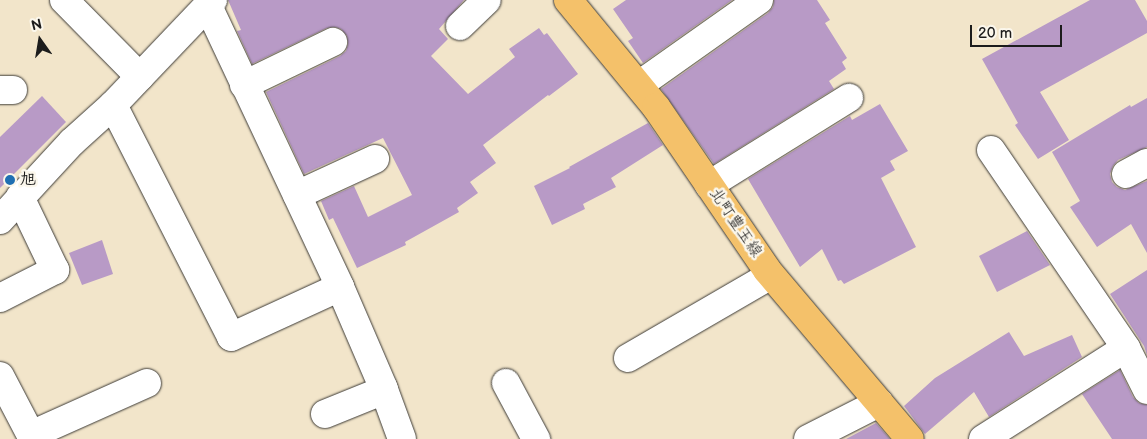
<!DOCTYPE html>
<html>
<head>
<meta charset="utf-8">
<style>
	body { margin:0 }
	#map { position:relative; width:1147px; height:439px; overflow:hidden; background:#f2e5ca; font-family:"Balsamiq Sans","Klee One",sans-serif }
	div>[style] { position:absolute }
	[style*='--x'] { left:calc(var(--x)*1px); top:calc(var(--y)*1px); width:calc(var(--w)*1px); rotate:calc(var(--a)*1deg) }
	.building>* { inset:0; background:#b89ac6 }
	.roads { filter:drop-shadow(0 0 1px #3c3a36) drop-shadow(0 0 1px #3c3a36) }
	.minor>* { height:28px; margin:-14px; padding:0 14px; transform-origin:14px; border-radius:14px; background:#fff }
	.major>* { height:28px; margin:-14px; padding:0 14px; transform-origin:14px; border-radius:14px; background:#f4c16a }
	.dots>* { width:14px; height:14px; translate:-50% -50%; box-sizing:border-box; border:2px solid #fbf7ec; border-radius:50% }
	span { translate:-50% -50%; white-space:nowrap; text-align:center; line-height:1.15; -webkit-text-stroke:5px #fbf7ec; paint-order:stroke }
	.poi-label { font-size:16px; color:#1c1c1c; font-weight:700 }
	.left { translate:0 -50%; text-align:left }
	.street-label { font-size:16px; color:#1c1c1c }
	.north { position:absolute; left:15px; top:15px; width:50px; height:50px; -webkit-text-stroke:4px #fbf7ec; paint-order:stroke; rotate:347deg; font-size:14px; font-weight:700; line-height:20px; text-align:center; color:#1c1c1c }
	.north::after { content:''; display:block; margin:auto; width:18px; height:22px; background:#1c1c1c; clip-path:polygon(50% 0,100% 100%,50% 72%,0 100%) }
	.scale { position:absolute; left:970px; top:25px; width:92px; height:22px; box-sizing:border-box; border:2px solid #1c1c1c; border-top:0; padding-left:6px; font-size:15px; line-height:18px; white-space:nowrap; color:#1c1c1c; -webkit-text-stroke:4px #fbf7ec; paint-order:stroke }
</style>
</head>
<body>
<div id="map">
	<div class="building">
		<div style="clip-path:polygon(228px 0,464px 0,439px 29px,448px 39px,431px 56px,468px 94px,515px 57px,509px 49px,539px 28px,544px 35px,547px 33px,578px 74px,549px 96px,548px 95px,483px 145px,496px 163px,470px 182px,478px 193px,457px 208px,459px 212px,405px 242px,406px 245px,357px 268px,333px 218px,329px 220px,321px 201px,354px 186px,368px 217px,412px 195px,383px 138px,304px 174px,266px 92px,340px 56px,346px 51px,348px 44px,347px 36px,341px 29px,335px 27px,327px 28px,252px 64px,237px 31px,241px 30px)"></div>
		<div style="clip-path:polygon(626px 0,732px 0,643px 63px,628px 41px,633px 38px,613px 9px)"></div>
		<div style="clip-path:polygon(774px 0,817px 0,830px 20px,825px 23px,847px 58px,842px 62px,846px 69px,829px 81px,834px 89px,714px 164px,661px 89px,768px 13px,773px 7px)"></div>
		<div style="clip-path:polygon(1090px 0,1135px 0,1147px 21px,1147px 33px,1040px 92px,1069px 140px,1038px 159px,1015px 125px,1018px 123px,982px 59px)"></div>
		<div style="clip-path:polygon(42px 96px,66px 122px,0 188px,0 137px)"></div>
		<div style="clip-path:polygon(1147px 98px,1147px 147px,1118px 160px,1113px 166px,1110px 174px,1112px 182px,1117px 187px,1125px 190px,1147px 181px,1147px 253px,1131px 224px,1097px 247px,1070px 207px,1080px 201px,1052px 152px,1130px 105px,1131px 107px)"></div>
		<div style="clip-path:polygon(880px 104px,908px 151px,890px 161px,895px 170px,881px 178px,916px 247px,844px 284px,841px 280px,838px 281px,822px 249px,800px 267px,748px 179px,850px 116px,852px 120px)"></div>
		<div style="clip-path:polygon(648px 123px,663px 145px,611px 178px,616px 187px,583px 204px,585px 209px,552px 225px,534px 186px,570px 168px,569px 167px)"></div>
		<div style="clip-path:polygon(1027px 231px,1050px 265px,997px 292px,979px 256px)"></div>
		<div style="clip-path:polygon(102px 240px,113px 274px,82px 285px,69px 253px)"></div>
		<div style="clip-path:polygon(1147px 270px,1147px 355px,1144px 346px,1110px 294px)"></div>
		<div style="clip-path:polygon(1009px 332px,1024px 356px,1072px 335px,1082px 357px,989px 417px,974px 392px,925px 434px,904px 406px,935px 378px)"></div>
		<div style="clip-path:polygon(1120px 370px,1133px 397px,1139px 403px,1147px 405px,1147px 439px,1112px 439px,1082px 394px)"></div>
		<div style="clip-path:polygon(876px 423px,890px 439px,846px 439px)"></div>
	</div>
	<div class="roads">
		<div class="minor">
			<div style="--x:64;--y:0;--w:108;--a:45.4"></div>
			<div style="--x:208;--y:6;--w:310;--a:64.8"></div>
			<div style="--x:340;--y:287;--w:109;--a:66.7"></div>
			<div style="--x:383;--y:387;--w:55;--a:69.9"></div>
			<div style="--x:460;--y:26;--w:37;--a:-44"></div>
			<div style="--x:244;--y:85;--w:99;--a:-25.8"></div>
			<div style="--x:639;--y:85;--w:147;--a:-35.3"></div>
			<div style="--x:0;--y:90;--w:13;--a:0"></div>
			<div style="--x:113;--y:105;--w:260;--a:63"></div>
			<div style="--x:231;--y:337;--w:120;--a:-24.6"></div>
			<div style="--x:991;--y:150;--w:240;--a:55.7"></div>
			<div style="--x:1126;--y:174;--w:24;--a:-28"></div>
			<div style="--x:709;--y:185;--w:165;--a:-31.9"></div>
			<div style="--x:297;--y:195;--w:86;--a:-24.8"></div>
			<div style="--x:0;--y:220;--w:106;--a:-47.3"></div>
			<div style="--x:72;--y:142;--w:55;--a:-42.1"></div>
			<div style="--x:113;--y:105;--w:145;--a:-46.4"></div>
			<div style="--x:0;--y:298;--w:62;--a:-27"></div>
			<div style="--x:55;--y:270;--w:81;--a:-115.6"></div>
			<div style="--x:628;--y:358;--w:165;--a:-30.1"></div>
			<div style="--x:0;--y:376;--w:71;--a:62.4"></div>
			<div style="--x:506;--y:383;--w:64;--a:61.8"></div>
			<div style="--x:325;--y:414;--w:64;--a:-22.1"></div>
			<div style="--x:31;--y:435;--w:127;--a:-24.1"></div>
			<div style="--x:808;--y:439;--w:80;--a:-26.9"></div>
			<div style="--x:983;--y:439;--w:169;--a:-32.5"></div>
			<div style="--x:1126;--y:348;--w:47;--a:63.4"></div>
		</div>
		<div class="major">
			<div style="--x:568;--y:0;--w:139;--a:50.6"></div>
			<div style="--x:656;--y:107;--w:197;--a:55.7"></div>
			<div style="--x:767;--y:270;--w:221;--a:49.8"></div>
		</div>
	</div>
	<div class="dots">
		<div style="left:10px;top:180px;background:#1f6fb2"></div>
	</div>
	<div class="poi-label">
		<span class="left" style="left:20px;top:180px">旭</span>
	</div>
	<div class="street-label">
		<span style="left:735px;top:223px;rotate:56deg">北町豊玉線</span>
	</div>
	<div class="north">N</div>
	<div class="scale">20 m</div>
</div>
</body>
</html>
